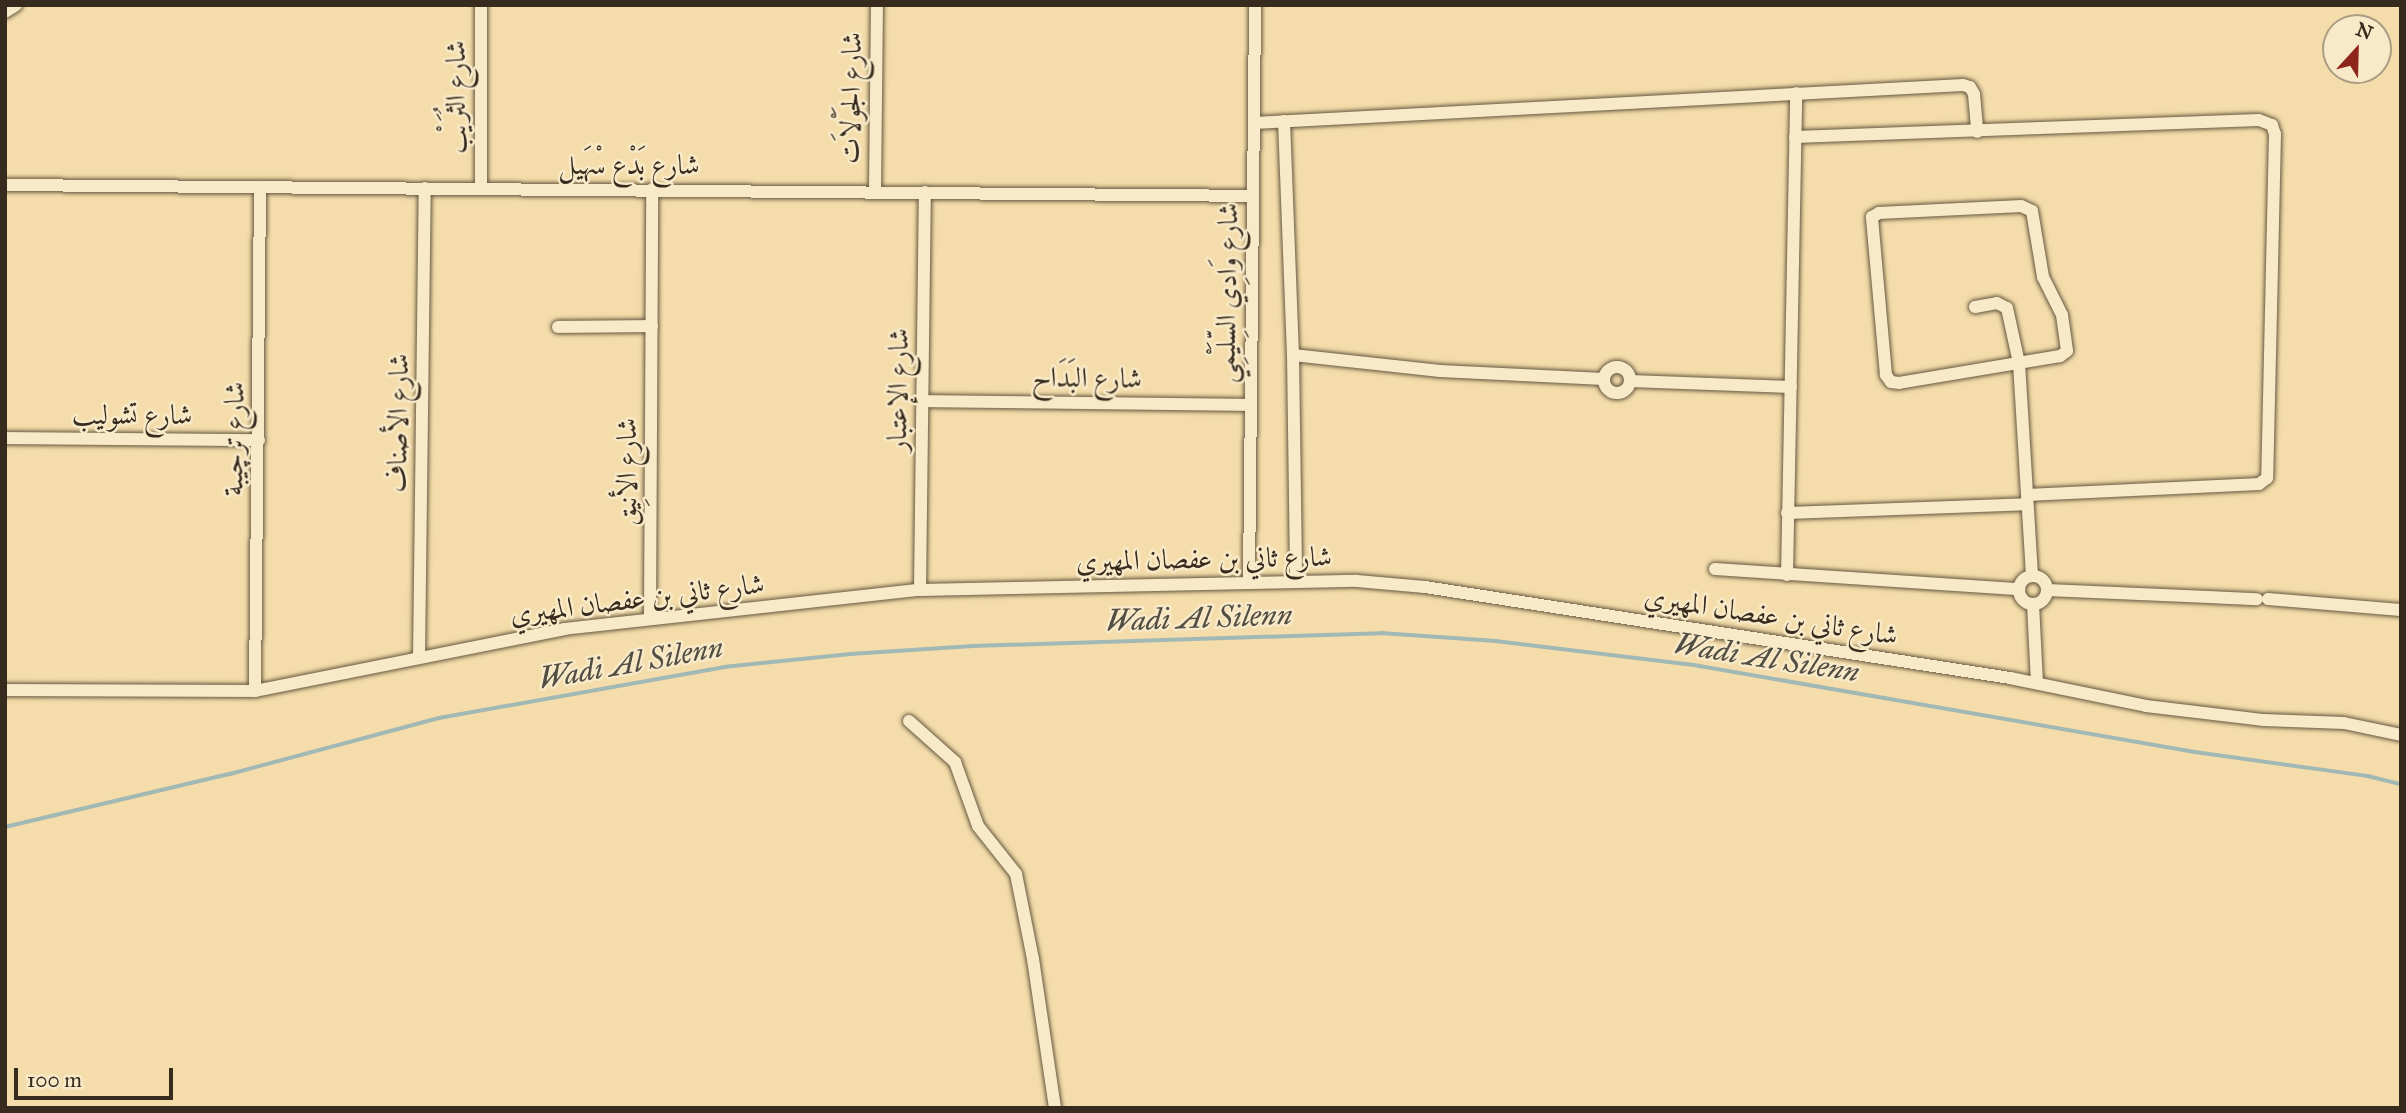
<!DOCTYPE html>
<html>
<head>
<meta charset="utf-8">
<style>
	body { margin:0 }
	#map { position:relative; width:2406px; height:1113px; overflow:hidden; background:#f4ddaa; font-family:"IM FELL Great Primer",Amiri,serif }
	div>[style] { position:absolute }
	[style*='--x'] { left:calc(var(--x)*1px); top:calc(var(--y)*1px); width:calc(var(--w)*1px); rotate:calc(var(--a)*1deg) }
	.stream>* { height:3.5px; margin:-1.75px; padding:0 1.75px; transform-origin:1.75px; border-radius:1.75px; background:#a2b8b5 }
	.roads { filter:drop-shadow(0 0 2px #665841) drop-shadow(0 0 2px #665841) }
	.street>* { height:12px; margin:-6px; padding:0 6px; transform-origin:6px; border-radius:6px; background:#f8e9c8 }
	.street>.ring { margin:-6px; padding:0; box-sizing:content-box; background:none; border:12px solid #f8e9c8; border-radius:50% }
	span { translate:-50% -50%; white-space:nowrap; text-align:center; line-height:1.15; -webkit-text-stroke:5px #f8e9c8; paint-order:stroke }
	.street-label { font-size:28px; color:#372b1e }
	.water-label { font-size:30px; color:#524e44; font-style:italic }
	.frame { position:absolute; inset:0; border:7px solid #372b1e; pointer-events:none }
	.north { position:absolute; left:2322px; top:14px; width:70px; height:70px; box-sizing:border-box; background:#f8e9c8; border:2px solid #ab9d84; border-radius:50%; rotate:22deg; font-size:19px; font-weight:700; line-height:28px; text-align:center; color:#372b1e }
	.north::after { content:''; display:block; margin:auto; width:24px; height:32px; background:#8f2418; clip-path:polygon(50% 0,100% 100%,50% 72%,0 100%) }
	.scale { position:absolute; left:14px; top:1068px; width:159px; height:32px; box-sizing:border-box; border:4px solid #372b1e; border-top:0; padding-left:9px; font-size:21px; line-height:24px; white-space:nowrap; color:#372b1e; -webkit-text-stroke:5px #f8e9c8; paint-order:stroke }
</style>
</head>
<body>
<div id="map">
	<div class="stream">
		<div style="--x:5;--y:827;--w:231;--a:-13.3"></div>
		<div style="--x:230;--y:774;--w:216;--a:-15"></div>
		<div style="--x:439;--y:718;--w:290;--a:-10.1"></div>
		<div style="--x:724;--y:667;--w:127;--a:-5.9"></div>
		<div style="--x:850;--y:654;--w:123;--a:-3.7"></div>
		<div style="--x:973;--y:646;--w:408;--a:-1.8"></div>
		<div style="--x:1381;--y:633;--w:115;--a:4"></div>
		<div style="--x:1496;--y:641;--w:199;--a:6.9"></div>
		<div style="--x:1694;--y:665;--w:508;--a:9.85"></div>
		<div style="--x:2195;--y:752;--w:175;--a:7.9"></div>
		<div style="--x:2368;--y:776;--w:34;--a:14"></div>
	</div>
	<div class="roads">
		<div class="street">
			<div style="--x:481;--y:5;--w:183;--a:90"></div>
			<div style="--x:5;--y:12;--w:13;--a:-32"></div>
			<div style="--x:1284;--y:121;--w:234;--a:87.8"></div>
			<div style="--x:1293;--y:355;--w:226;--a:89.2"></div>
			<div style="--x:1254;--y:123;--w:710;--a:-3.07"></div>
			<div style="--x:1963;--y:85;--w:7;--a:16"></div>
			<div style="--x:1970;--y:87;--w:8;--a:60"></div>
			<div style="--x:1974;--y:94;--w:38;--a:85"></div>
			<div style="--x:1795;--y:137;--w:464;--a:-2.1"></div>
			<div style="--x:2259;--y:120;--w:14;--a:21"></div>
			<div style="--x:2272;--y:125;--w:9;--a:72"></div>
			<div style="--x:2275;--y:134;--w:344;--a:91.3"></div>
			<div style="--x:2267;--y:478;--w:10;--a:143"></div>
			<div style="--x:2259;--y:484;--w:232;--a:177.3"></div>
			<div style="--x:5;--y:185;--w:1248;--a:0.5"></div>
			<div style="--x:875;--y:191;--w:186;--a:-89.4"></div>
			<div style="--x:2021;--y:206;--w:12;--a:24"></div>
			<div style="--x:2032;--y:211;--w:67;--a:80.5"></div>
			<div style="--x:2043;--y:277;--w:42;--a:63.4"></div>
			<div style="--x:2062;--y:315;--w:36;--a:82"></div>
			<div style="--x:2067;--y:351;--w:9;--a:144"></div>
			<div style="--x:2060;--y:356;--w:163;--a:170.5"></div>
			<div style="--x:1899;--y:383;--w:8;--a:-173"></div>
			<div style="--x:1891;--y:382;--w:9;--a:-126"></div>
			<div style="--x:1886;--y:375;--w:159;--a:-95.1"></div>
			<div style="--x:1872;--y:217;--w:8;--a:-30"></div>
			<div style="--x:1879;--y:213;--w:142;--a:-2.8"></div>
			<div style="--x:1975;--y:307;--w:22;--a:-10"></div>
			<div style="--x:1997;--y:303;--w:11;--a:27"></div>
			<div style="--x:2007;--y:308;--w:56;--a:77.7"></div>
			<div style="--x:2019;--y:363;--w:213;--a:86.5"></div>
			<div style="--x:558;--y:327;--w:94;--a:-0.6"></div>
			<div style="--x:1293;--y:355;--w:148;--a:6.2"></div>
			<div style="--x:1440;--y:371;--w:164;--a:2.8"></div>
			<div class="ring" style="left:1604px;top:367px;width:14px;height:14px"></div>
			<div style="--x:1630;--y:381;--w:161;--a:2.1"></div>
			<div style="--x:922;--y:401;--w:328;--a:0.7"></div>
			<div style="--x:5;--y:438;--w:254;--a:0.5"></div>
			<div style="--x:1787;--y:513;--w:240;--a:-2.1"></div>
			<div style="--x:1715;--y:569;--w:305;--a:3.8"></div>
			<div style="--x:1787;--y:575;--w:482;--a:-88.9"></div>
			<div class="ring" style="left:2019px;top:576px;width:16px;height:16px"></div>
			<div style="--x:1249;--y:582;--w:577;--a:-89.4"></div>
			<div style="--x:920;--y:590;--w:398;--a:-89.3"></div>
			<div style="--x:2047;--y:590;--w:210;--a:2.5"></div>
			<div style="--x:2268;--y:599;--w:133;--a:4.7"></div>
			<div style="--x:2033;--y:604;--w:79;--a:87.1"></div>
			<div style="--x:650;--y:619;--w:430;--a:-89.7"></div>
			<div style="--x:419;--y:658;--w:470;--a:-89.3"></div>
			<div style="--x:5;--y:690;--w:250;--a:0.2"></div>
			<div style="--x:255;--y:691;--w:315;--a:-11.3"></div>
			<div style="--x:564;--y:629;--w:358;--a:-6.3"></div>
			<div style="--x:920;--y:590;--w:437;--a:-1.2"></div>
			<div style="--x:1357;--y:581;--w:68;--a:5"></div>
			<div style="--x:1425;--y:587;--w:592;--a:8.84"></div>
			<div style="--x:2010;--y:678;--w:139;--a:11.6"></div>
			<div style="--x:2146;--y:706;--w:119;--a:6.8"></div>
			<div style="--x:2264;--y:720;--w:80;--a:2.1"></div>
			<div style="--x:2344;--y:723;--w:58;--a:11.9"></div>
			<div style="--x:255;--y:691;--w:504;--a:-89.43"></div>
			<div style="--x:909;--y:721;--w:62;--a:41.7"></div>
			<div style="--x:955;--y:762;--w:68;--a:70.2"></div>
			<div style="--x:978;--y:826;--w:61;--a:51.6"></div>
			<div style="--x:1016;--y:874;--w:87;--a:78.7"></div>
			<div style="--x:1033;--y:959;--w:151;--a:81.6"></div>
		</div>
	</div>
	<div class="street-label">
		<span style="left:456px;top:97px;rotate:-90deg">شارع الثُرَيْب</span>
		<span style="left:851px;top:98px;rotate:-89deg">شارع الجَوْلاَت</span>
		<span style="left:629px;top:165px">شارع بَدْع سْهَيل</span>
		<span style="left:1227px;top:293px;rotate:-89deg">شارع وَادِي السِّلَيْمِي</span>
		<span style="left:1087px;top:378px;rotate:1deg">شارع البَدَاح</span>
		<span style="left:898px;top:390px;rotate:-89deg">شارع الإعتبار</span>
		<span style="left:132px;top:415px">شارع تشوليب</span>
		<span style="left:398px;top:423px;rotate:-89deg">شارع الأصناف</span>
		<span style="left:234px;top:439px;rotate:-89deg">شارع ترچيبة</span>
		<span style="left:627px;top:472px;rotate:-90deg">شارع الأنِيق</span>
		<span style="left:1204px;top:559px;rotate:-1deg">شارع ثاني بن عفصان المهيري</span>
		<span style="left:637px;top:599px;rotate:-7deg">شارع ثاني بن عفصان المهيري</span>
		<span style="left:1771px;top:616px;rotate:9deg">شارع ثاني بن عفصان المهيري</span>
	</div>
	<div class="water-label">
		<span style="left:1199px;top:618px;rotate:-2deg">Wadi Al Silenn</span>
		<span style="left:1767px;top:658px;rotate:9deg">Wadi Al Silenn</span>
		<span style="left:631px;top:663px;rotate:-10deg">Wadi Al Silenn</span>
	</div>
	<div class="frame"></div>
	<div class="north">N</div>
	<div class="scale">100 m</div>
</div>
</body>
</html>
